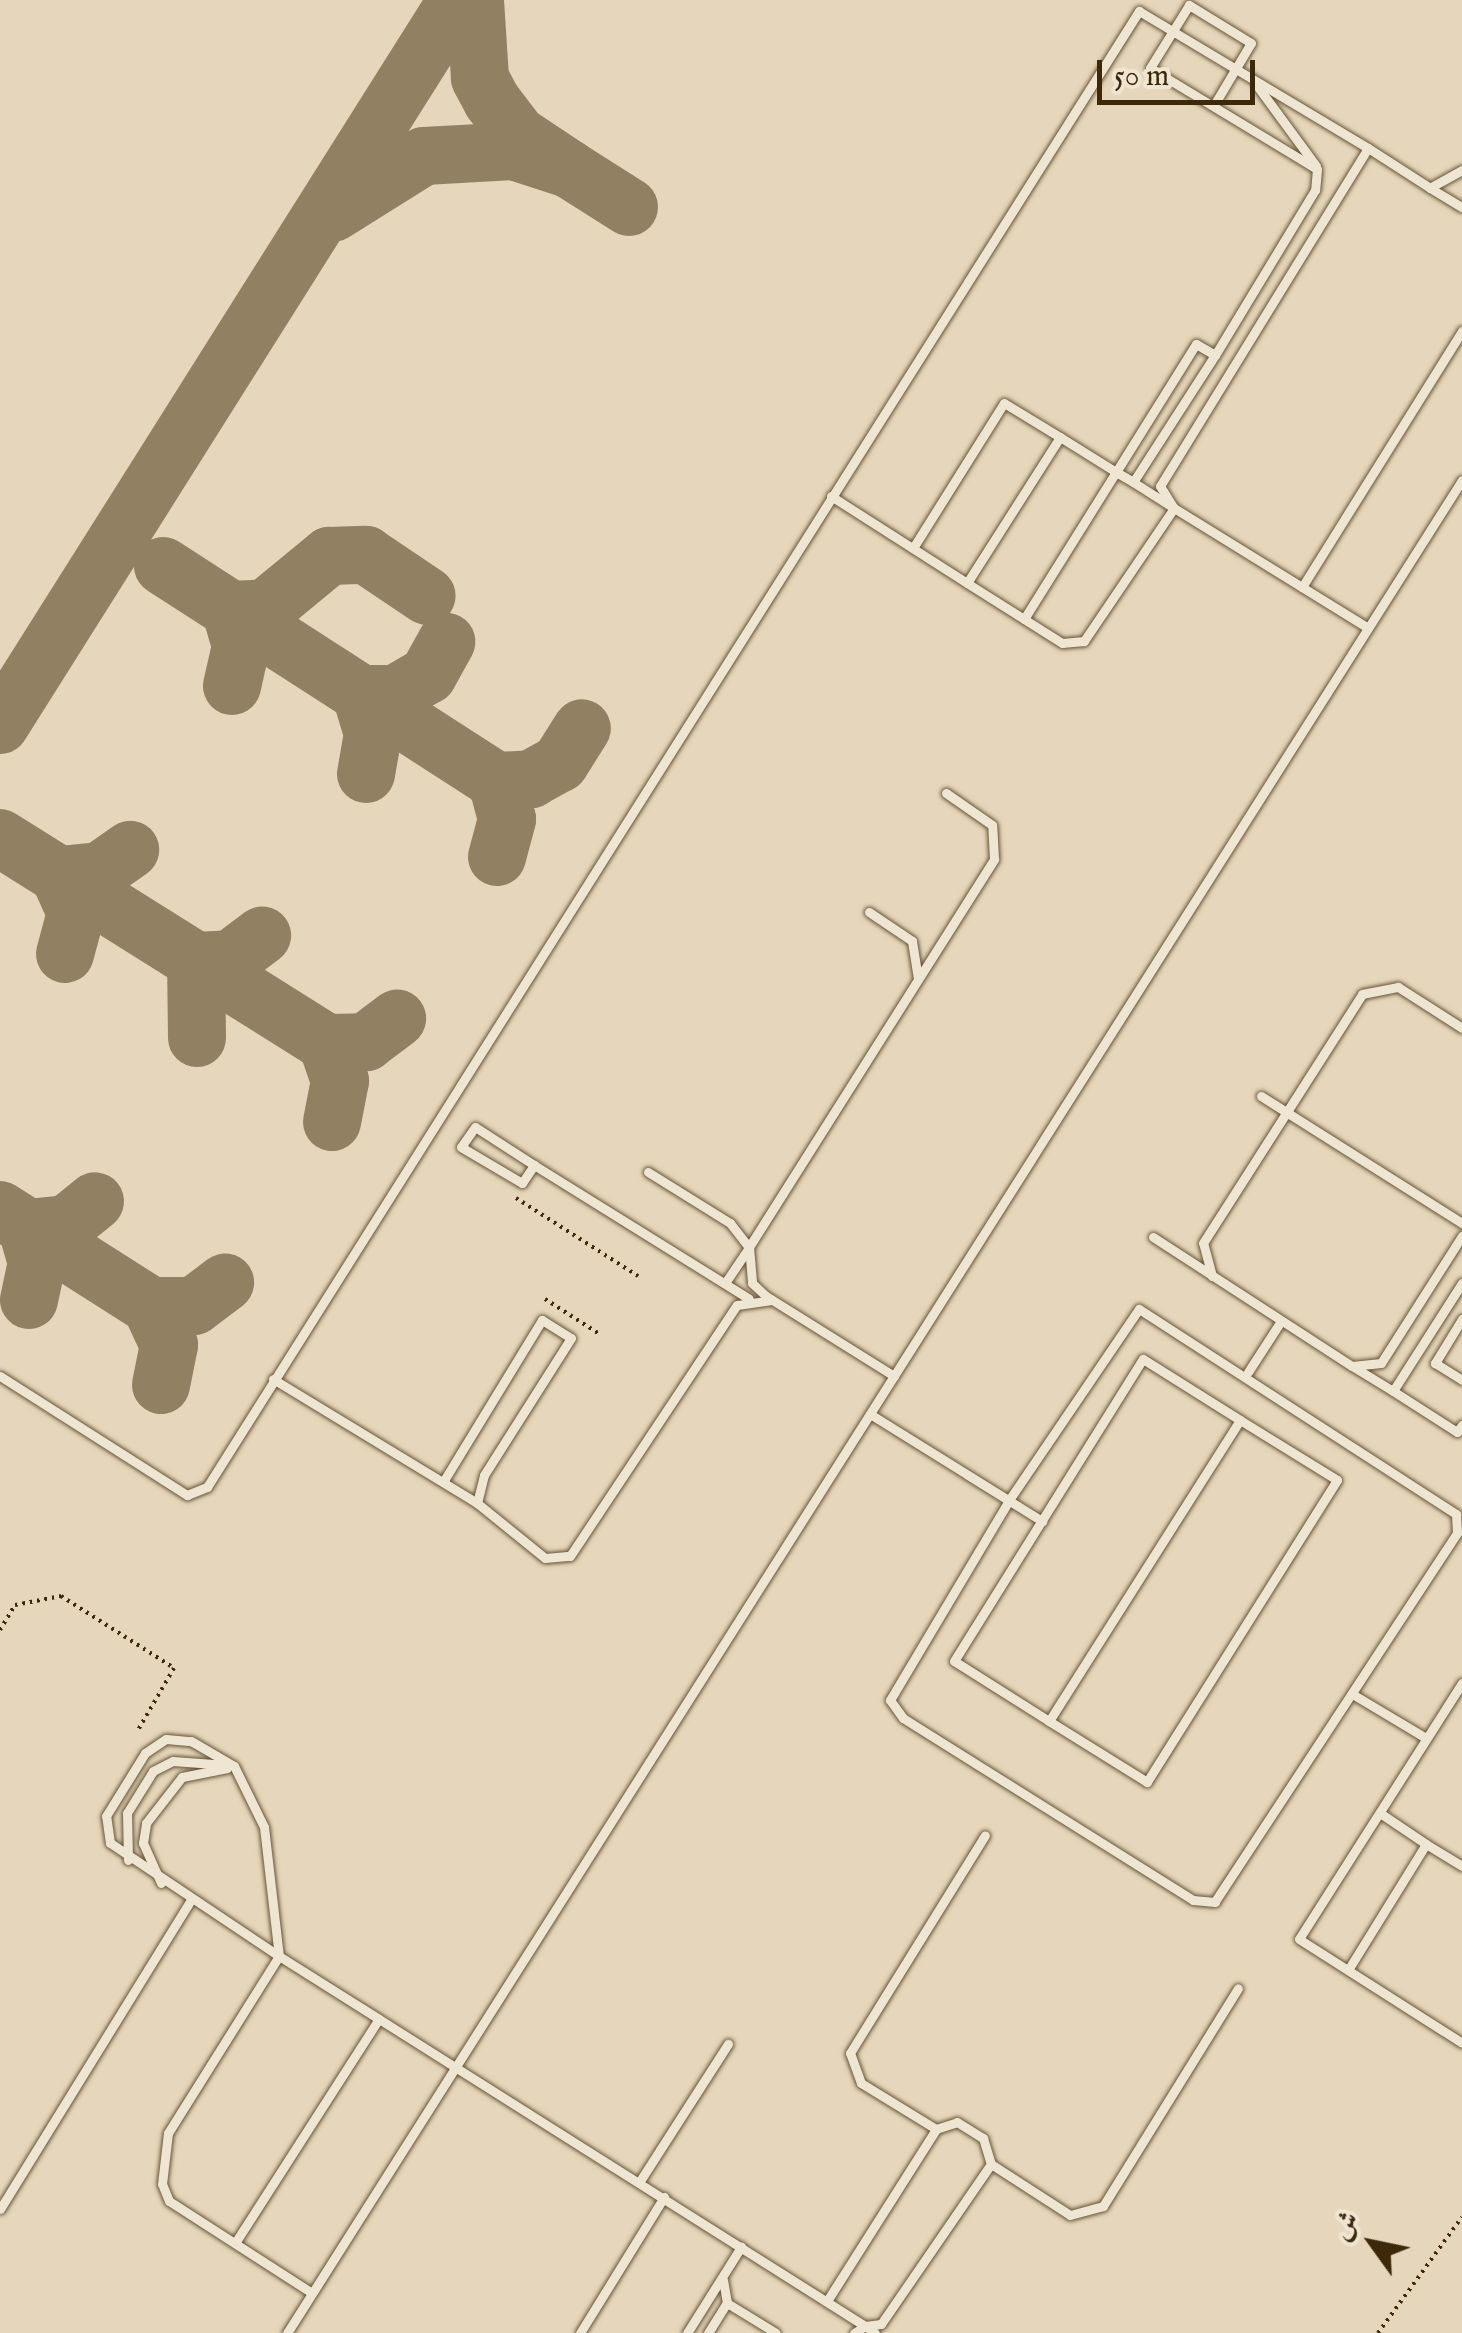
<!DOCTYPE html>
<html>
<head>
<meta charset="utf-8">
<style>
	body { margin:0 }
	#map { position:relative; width:1462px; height:2333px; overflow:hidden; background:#e6d7bc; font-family:"IM FELL English",Amiri,serif }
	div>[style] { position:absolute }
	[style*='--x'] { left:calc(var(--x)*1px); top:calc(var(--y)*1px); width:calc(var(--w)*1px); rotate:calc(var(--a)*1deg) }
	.taxiway>* { height:58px; margin:-29px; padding:0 29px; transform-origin:29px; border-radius:29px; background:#928062 }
	.path>* { height:4px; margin-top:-2px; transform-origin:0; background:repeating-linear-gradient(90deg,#3d2909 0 2.5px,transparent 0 7.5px) }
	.roads { filter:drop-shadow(0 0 2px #675436) drop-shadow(0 0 2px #675436) }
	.lane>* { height:9px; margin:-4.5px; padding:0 4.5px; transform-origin:4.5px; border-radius:4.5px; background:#efe5d3 }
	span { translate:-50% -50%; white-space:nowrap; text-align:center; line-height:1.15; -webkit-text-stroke:9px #efe5d3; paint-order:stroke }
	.north { position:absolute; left:1322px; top:2193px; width:100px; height:100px; -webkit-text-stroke:8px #efe5d3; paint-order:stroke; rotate:303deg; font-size:28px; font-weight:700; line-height:40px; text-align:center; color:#3d2909 }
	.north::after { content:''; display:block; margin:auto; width:35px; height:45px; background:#3d2909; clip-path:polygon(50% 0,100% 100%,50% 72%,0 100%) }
	.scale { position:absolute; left:1097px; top:60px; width:158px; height:45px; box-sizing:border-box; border:5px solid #3d2909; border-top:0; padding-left:12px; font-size:30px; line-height:35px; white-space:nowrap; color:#3d2909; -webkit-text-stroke:8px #efe5d3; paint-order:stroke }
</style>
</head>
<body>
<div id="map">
	<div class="taxiway">
		<div style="--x:569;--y:169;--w:71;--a:32.3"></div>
		<div style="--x:333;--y:213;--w:107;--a:-32.1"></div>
		<div style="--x:424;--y:156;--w:89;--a:-3.2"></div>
		<div style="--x:513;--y:151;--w:59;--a:17.8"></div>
		<div style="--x:569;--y:169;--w:61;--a:-146.3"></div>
		<div style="--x:518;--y:135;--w:43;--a:-127.4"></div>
		<div style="--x:492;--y:101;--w:26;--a:-118"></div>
		<div style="--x:480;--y:78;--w:78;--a:-93.7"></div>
		<div style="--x:163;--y:566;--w:397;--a:32.8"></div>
		<div style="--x:232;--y:686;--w:41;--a:-77.3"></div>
		<div style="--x:241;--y:646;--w:37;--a:-106"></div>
		<div style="--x:231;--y:610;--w:35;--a:-3"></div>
		<div style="--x:266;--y:608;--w:82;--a:-39.5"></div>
		<div style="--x:329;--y:556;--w:37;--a:-2"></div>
		<div style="--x:366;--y:555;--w:73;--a:33.9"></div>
		<div style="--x:0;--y:725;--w:857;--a:-57.77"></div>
		<div style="--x:366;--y:774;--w:41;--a:-80.1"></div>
		<div style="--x:373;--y:734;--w:42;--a:-106.7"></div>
		<div style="--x:361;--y:694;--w:34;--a:0"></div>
		<div style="--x:395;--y:694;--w:38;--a:-30"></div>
		<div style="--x:428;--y:675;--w:38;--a:-61"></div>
		<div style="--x:0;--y:838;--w:386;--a:32.1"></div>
		<div style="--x:497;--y:857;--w:39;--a:-75"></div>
		<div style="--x:507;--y:819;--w:39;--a:-105"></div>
		<div style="--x:497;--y:781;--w:34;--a:-3"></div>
		<div style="--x:531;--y:779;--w:33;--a:-29"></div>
		<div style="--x:560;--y:763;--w:41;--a:-57.8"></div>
		<div style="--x:65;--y:954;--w:42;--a:-75"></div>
		<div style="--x:76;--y:913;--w:42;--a:-114.1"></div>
		<div style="--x:59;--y:875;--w:41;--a:-5.6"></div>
		<div style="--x:100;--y:871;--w:37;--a:-35"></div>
		<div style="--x:197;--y:1038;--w:77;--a:-90.7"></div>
		<div style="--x:196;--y:961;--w:35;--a:-3"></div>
		<div style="--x:231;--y:959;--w:39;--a:-37"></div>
		<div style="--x:332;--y:1122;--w:42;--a:-79"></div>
		<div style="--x:340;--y:1081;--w:40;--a:-108.9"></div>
		<div style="--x:327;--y:1043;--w:39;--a:-1"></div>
		<div style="--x:366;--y:1042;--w:39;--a:-37"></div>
		<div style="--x:0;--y:1210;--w:179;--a:32.4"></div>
		<div style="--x:29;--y:1300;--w:38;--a:-78"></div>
		<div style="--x:37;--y:1263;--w:36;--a:-106"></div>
		<div style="--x:27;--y:1228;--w:40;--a:-5.7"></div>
		<div style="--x:67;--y:1224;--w:36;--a:-39"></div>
		<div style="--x:161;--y:1385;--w:41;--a:-78.7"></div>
		<div style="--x:169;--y:1345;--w:43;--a:-114.8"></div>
		<div style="--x:151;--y:1306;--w:43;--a:0"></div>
		<div style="--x:194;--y:1306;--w:39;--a:-37"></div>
	</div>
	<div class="path">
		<div style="--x:516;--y:1198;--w:145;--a:32.6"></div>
		<div style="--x:545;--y:1299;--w:67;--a:32.7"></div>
		<div style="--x:0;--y:1630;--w:29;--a:-59"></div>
		<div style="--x:15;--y:1605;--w:47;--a:-11.1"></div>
		<div style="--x:61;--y:1596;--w:134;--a:32.5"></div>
		<div style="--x:174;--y:1668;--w:72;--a:120.1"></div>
		<div style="--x:1378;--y:2333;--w:143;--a:-54.1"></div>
	</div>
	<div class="roads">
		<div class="lane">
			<div style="--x:1258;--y:87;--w:98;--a:53.7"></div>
			<div style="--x:1214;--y:105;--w:72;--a:-59.2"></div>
			<div style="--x:1251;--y:43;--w:73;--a:-148.5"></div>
			<div style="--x:1189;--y:5;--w:74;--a:121.8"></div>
			<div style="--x:1150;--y:68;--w:195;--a:31.2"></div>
			<div style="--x:1317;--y:169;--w:21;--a:95"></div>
			<div style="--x:1315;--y:190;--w:193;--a:121.2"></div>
			<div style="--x:1368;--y:148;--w:74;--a:32.8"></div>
			<div style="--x:1462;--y:170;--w:37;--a:151"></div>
			<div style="--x:1430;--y:188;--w:37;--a:31"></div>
			<div style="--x:831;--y:496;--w:161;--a:32.6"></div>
			<div style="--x:913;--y:548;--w:171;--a:-57.9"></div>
			<div style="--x:1004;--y:403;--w:66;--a:31.3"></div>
			<div style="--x:1060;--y:437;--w:66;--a:32"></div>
			<div style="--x:1116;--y:472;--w:20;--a:30"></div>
			<div style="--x:1133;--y:482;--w:49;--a:32.4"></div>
			<div style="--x:1174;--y:508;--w:161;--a:124.1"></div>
			<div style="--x:1084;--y:641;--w:22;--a:175"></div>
			<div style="--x:1062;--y:643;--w:45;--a:-147.7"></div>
			<div style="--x:1024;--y:619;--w:173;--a:-58"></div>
			<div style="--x:1116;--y:472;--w:151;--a:-58"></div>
			<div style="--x:1196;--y:344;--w:22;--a:30"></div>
			<div style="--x:1215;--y:355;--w:151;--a:122.8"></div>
			<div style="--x:1302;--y:587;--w:302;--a:-58"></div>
			<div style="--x:1024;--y:619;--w:67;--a:-147.7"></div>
			<div style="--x:967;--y:583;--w:173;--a:-57.5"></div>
			<div style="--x:869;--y:912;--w:52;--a:34"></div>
			<div style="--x:912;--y:941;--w:37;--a:81"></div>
			<div style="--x:1261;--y:1096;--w:238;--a:32.3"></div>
			<div style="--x:534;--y:1165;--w:70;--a:-147.2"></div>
			<div style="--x:475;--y:1127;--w:24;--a:125"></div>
			<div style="--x:461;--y:1147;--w:71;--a:30.5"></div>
			<div style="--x:522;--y:1183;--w:22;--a:-56"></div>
			<div style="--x:534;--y:1165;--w:253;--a:31.9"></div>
			<div style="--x:648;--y:1172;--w:97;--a:31.9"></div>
			<div style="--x:730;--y:1223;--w:31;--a:52"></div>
			<div style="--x:749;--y:1247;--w:459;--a:-57.7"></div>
			<div style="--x:994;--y:859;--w:34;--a:-93"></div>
			<div style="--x:992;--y:825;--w:56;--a:-145.2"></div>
			<div style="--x:1153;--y:1237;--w:237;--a:33"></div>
			<div style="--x:749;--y:1247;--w:36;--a:85"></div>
			<div style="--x:752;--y:1283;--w:19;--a:43"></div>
			<div style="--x:766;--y:1296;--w:151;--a:32"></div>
			<div style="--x:1212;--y:1276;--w:34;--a:-105"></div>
			<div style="--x:1203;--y:1243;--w:295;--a:-57.4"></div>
			<div style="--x:1362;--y:994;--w:37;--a:-11"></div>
			<div style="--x:1398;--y:987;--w:76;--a:32.6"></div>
			<div style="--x:725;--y:1283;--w:41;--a:-55.9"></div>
			<div style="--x:1462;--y:1283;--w:128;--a:122.6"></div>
			<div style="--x:1393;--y:1391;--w:76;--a:32.6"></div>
			<div style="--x:1457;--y:1432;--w:9;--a:-54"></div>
			<div style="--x:1139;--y:1309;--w:378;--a:32.9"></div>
			<div style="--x:1456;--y:1514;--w:19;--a:87"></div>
			<div style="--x:1457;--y:1533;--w:441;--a:123.3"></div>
			<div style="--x:1215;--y:1902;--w:22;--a:-175"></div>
			<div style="--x:1193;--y:1900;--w:342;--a:-147.9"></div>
			<div style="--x:903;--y:1718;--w:22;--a:-126"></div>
			<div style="--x:890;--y:1700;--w:233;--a:-59.2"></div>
			<div style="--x:1009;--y:1500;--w:231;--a:-55.8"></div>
			<div style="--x:1462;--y:1319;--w:52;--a:121.5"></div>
			<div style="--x:1435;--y:1363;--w:32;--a:32"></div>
			<div style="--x:1248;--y:1372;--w:61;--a:-57.1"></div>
			<div style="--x:0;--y:1376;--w:222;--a:32.5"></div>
			<div style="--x:187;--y:1495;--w:22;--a:-22"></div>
			<div style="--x:207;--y:1487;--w:1746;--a:-57.73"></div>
			<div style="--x:1139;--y:11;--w:267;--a:30.9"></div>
			<div style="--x:1368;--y:148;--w:397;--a:121.6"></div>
			<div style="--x:1160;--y:486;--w:26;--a:58"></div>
			<div style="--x:1174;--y:508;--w:228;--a:31.7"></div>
			<div style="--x:273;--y:1379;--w:239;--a:31.3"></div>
			<div style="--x:1393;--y:1391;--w:48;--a:-148.6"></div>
			<div style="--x:1352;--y:1366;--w:29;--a:-6"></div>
			<div style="--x:1381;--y:1363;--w:151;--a:-57.5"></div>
			<div style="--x:870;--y:1414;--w:203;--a:31.9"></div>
			<div style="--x:443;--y:1482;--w:190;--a:-58.6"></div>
			<div style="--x:542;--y:1320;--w:34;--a:32"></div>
			<div style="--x:571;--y:1338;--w:162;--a:122.4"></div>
			<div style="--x:484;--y:1475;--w:29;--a:104"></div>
			<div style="--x:477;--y:1503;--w:87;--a:39"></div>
			<div style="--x:545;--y:1558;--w:25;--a:-5"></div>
			<div style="--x:570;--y:1556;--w:301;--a:-56.4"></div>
			<div style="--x:737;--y:1305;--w:35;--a:-8"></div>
			<div style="--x:1462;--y:1683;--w:303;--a:122.5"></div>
			<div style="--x:1299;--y:1939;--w:193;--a:32.5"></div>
			<div style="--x:1354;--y:1695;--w:84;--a:30.8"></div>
			<div style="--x:1049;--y:1721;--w:356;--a:-57.6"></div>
			<div style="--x:1240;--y:1420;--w:114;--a:31.7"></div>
			<div style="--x:1337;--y:1480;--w:357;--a:122.2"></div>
			<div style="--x:1147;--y:1782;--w:115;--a:-148.1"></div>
			<div style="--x:1049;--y:1721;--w:112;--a:-147.7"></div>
			<div style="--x:954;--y:1661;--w:356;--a:-58"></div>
			<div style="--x:1143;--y:1359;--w:115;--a:32.2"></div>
			<div style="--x:1426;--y:1844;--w:42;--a:31.4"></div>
			<div style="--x:128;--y:1860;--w:47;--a:-91.2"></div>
			<div style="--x:127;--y:1813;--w:49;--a:-58.2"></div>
			<div style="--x:153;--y:1771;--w:22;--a:-27"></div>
			<div style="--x:173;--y:1761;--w:54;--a:4.2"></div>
			<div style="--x:161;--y:1883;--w:44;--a:-114.2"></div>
			<div style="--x:143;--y:1843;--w:20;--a:-81"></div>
			<div style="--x:146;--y:1823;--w:58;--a:-52"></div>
			<div style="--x:182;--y:1777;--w:46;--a:-11.3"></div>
			<div style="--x:1348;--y:1970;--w:148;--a:-58.2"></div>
			<div style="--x:1426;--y:1844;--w:55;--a:-146"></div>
			<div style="--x:936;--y:2129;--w:88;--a:-148.5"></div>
			<div style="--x:861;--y:2083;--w:32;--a:-110"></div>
			<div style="--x:850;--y:2053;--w:256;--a:-58.2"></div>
			<div style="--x:640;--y:2181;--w:163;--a:-57.3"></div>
			<div style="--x:0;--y:2209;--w:362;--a:-58.3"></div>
			<div style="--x:235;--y:2243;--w:266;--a:-57.3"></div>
			<div style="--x:379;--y:2019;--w:575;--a:32.28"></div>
			<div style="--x:865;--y:2326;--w:16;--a:-7"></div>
			<div style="--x:881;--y:2324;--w:194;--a:-55.5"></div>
			<div style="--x:991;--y:2164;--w:94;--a:32.8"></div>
			<div style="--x:1070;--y:2215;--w:34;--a:-15"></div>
			<div style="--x:1103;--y:2206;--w:256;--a:-58.2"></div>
			<div style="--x:723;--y:2280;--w:23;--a:80"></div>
			<div style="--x:727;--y:2303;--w:57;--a:31.5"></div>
			<div style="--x:312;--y:2293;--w:170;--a:-147.2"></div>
			<div style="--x:169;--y:2201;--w:18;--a:-112"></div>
			<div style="--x:162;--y:2184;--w:51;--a:-83.3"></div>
			<div style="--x:168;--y:2133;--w:209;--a:-57.9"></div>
			<div style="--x:279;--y:1956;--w:203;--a:-146.2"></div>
			<div style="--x:110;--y:1843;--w:27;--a:-98"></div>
			<div style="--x:106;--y:1816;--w:74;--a:-58.2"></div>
			<div style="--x:145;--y:1753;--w:25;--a:-34"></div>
			<div style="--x:166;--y:1739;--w:25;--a:5"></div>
			<div style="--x:191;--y:1741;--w:50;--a:30.2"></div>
			<div style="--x:234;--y:1766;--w:68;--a:63.8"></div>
			<div style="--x:264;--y:1827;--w:130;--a:83.4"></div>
			<div style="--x:279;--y:1956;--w:118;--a:32.2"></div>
			<div style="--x:827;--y:2301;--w:204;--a:-57.6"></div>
			<div style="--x:936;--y:2129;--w:22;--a:-18"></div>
			<div style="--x:957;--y:2122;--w:31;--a:32"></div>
			<div style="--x:983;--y:2138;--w:27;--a:73"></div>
			<div style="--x:287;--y:2333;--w:2194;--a:-57.62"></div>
			<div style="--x:580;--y:2333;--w:160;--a:-58.3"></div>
			<div style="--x:687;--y:2333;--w:102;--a:-57.9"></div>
			<div style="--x:708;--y:2333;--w:36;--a:-58"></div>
			<div style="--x:854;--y:2333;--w:13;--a:-32"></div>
			<div style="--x:865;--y:2326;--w:12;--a:35"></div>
		</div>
	</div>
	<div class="north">ش</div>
	<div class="scale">50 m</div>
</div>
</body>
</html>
